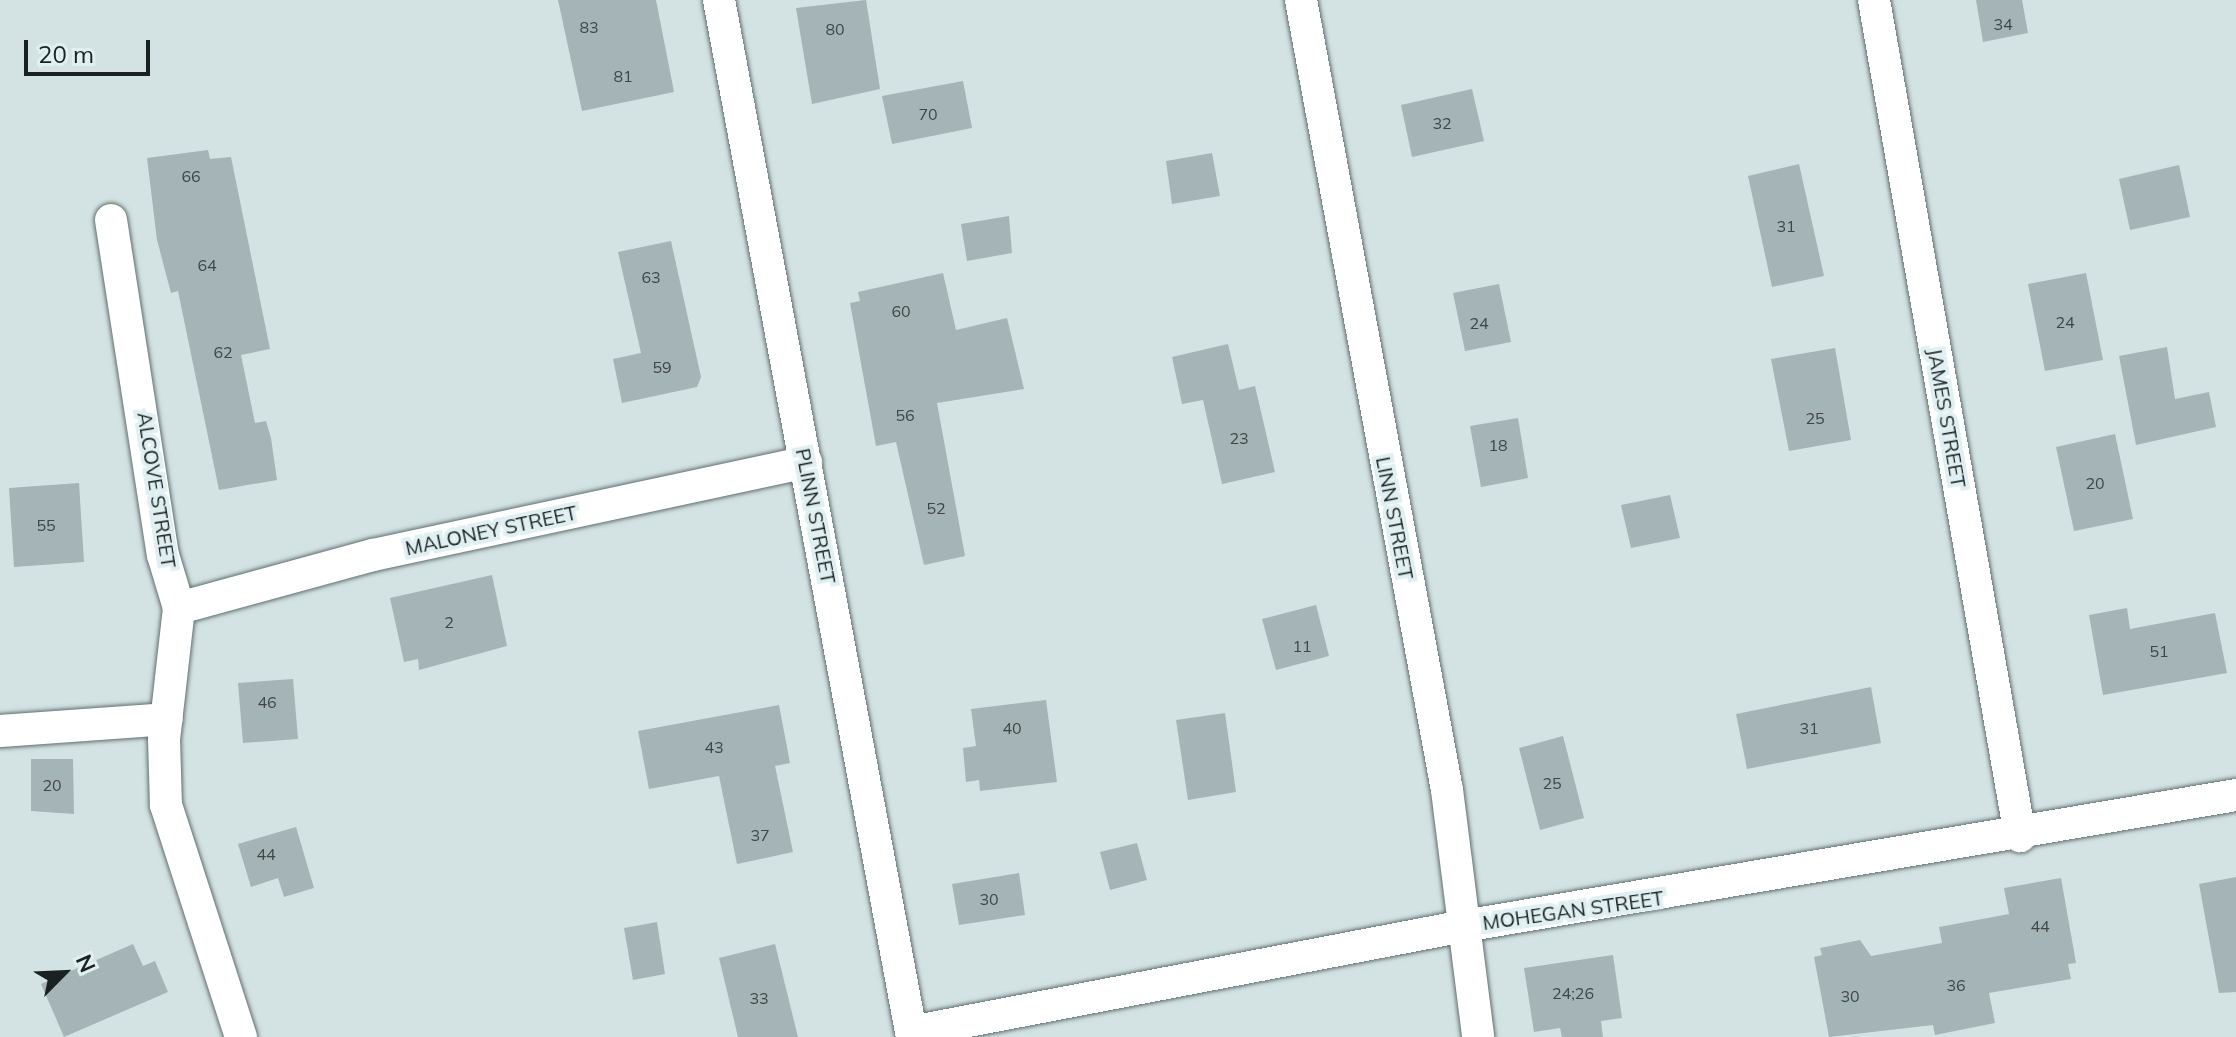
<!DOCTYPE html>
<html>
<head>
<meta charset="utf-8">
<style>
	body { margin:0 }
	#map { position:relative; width:2236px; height:1037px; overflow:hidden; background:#d3e3e4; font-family:Mulish,sans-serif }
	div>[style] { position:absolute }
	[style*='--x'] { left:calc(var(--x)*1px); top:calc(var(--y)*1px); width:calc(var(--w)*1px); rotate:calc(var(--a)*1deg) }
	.building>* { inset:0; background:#a5b4b6 }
	.roads { filter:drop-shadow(0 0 2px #616f70) drop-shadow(0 0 2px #616f70) }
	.minor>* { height:32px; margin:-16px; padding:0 16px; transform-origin:16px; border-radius:16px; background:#fff }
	span { translate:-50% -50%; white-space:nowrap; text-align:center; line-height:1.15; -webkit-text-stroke:8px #e0f0f2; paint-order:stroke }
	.number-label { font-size:16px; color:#3e4646 }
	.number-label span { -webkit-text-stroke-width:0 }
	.street-label { font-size:20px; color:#1b2121 }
	.north { position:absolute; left:24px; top:933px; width:80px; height:80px; -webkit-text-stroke:6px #e0f0f2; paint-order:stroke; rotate:66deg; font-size:22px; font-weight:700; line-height:32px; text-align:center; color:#1b2121 }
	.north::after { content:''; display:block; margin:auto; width:28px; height:36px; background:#1b2121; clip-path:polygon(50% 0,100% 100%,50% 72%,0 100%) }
	.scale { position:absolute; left:24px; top:40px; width:126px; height:36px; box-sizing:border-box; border:4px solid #1b2121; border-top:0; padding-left:10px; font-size:24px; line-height:28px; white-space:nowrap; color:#1b2121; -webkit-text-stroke:6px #e0f0f2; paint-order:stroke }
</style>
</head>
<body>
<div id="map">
	<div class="building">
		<div style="clip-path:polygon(558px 0,656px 0,674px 92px,582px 111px)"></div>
		<div style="clip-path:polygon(866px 0,880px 89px,812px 104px,796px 8px)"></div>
		<div style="clip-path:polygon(1976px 0,2022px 0,2028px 33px,1983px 42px)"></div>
		<div style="clip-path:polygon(963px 81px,972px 128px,892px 144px,882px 96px)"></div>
		<div style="clip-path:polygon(1472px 89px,1484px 141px,1412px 157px,1401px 105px)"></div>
		<div style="clip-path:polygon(208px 150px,210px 159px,231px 157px,270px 349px,241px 355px,255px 423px,266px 421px,271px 438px,277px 480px,219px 490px,178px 291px,171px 293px,157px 240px,147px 158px)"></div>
		<div style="clip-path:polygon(1212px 153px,1220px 196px,1172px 204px,1166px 161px)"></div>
		<div style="clip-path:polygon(1799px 164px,1824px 276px,1772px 287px,1748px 176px)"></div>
		<div style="clip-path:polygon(2179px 165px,2190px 217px,2130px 230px,2119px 179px)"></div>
		<div style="clip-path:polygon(1009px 216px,1012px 253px,967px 261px,961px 224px)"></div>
		<div style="clip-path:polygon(671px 241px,701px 377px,697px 387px,622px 403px,613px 359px,641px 353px,618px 252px)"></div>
		<div style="clip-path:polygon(943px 273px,956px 330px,1007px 318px,1024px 389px,937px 403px,965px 556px,924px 565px,896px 442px,876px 446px,850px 303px,860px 301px,858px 292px)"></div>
		<div style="clip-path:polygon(2086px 273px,2103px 360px,2045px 371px,2028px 284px)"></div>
		<div style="clip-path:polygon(1499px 284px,1511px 342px,1465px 351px,1453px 293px)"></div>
		<div style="clip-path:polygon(1228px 344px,1239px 390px,1255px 386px,1275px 472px,1222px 484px,1203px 400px,1182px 404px,1172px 357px)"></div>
		<div style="clip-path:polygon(2167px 347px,2175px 399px,2209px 392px,2216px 427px,2136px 445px,2119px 356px)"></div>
		<div style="clip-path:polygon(1835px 348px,1851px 440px,1789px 451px,1771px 359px)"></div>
		<div style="clip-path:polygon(1518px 418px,1528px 478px,1481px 487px,1470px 426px)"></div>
		<div style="clip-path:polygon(2115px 434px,2133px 519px,2074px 531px,2056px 447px)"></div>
		<div style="clip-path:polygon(79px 483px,84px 562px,14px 567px,9px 488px)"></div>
		<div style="clip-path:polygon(1670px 495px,1680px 538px,1631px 548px,1621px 505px)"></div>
		<div style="clip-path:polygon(492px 575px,507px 646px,419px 670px,418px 659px,404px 662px,390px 598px)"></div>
		<div style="clip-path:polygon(1316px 605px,1329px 656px,1276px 670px,1262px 619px)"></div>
		<div style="clip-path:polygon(2127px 608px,2130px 629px,2215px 613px,2227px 673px,2103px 695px,2089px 615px)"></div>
		<div style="clip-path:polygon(293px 679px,298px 739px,243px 743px,238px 683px)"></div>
		<div style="clip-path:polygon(1871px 687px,1881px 743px,1747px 769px,1736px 714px)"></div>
		<div style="clip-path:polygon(1046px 700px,1057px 782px,980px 791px,979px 780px,966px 782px,963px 748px,976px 746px,971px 709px)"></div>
		<div style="clip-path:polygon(779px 705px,790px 763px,775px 766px,793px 852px,737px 864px,719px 776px,649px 789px,638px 731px)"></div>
		<div style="clip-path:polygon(1225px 713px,1236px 792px,1188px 800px,1176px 720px)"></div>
		<div style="clip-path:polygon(1563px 736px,1584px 818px,1540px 830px,1519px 748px)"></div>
		<div style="clip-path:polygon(31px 759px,73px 759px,74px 814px,31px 811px)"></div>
		<div style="clip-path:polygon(296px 827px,314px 888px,284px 897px,278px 878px,251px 887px,238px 844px)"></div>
		<div style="clip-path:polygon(1137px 843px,1147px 880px,1110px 890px,1100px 852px)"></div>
		<div style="clip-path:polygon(1019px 873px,1025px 915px,959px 925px,952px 884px)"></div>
		<div style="clip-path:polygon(2236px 877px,2236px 992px,2219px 993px,2199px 884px)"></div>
		<div style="clip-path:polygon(2061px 878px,2076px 963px,2068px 964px,2071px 979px,1989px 993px,1995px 1023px,1935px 1035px,1933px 1025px,1829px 1037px,1814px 957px,1822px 955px,1820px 948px,1860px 940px,1871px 956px,1942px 943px,1939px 927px,2009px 914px,2004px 888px)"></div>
		<div style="clip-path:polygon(657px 922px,665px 974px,633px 980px,624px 928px)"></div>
		<div style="clip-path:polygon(133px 944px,143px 966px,155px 961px,168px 992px,64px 1037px,41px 984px)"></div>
		<div style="clip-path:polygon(775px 944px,798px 1037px,738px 1037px,719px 958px)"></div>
		<div style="clip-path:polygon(1613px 955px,1622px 1018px,1601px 1021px,1603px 1037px,1562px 1037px,1560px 1028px,1534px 1032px,1524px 968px)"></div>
	</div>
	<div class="roads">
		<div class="minor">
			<div style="--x:719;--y:0;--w:1050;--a:79.46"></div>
			<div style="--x:911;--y:1032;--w:563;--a:-10.85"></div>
			<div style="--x:1464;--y:926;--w:783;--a:-9.63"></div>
			<div style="--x:1301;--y:0;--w:803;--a:79.53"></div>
			<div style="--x:1447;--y:790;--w:249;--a:82.8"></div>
			<div style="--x:1874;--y:0;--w:849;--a:80.09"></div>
			<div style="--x:111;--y:220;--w:339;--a:81.2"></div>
			<div style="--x:163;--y:555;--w:55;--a:73.2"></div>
			<div style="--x:179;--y:608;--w:132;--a:96.5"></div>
			<div style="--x:164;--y:739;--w:66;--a:88.3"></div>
			<div style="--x:166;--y:805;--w:244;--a:72.1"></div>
			<div style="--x:179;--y:608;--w:201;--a:-15.3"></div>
			<div style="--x:373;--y:555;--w:443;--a:-12.1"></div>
			<div style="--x:0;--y:731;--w:167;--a:-4.1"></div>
		</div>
	</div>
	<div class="number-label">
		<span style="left:2003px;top:24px">34</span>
		<span style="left:589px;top:27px">83</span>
		<span style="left:835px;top:29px">80</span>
		<span style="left:623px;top:76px">81</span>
		<span style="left:928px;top:114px">70</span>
		<span style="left:1442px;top:123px">32</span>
		<span style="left:191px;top:176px">66</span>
		<span style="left:1786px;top:226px">31</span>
		<span style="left:207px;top:265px">64</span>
		<span style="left:651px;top:277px">63</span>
		<span style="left:901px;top:311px">60</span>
		<span style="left:2065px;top:322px">24</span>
		<span style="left:1479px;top:323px">24</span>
		<span style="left:223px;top:352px">62</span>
		<span style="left:662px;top:367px">59</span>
		<span style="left:905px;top:415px">56</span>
		<span style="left:1815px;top:418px">25</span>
		<span style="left:1239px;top:438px">23</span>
		<span style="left:1498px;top:445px">18</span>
		<span style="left:2095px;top:483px">20</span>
		<span style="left:936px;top:508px">52</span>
		<span style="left:46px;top:525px">55</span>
		<span style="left:449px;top:622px">2</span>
		<span style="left:1302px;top:646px">11</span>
		<span style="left:2159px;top:651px">51</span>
		<span style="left:267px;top:702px">46</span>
		<span style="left:1012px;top:728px">40</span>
		<span style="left:1809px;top:728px">31</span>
		<span style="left:714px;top:747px">43</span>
		<span style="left:1552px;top:783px">25</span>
		<span style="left:52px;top:785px">20</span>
		<span style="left:760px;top:835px">37</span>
		<span style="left:266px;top:854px">44</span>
		<span style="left:989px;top:899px">30</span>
		<span style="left:2040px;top:926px">44</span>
		<span style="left:1956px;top:985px">36</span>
		<span style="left:1573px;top:993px">24;26</span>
		<span style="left:1850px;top:996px">30</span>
		<span style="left:759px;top:998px">33</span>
	</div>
	<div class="street-label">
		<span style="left:1947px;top:418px;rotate:80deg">JAMES STREET</span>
		<span style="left:157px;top:490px;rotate:81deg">ALCOVE STREET</span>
		<span style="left:816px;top:516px;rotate:79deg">PLINN STREET</span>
		<span style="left:1395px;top:518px;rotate:79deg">LINN STREET</span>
		<span style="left:491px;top:530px;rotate:-12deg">MALONEY STREET</span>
		<span style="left:1573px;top:910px;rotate:-8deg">MOHEGAN STREET</span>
	</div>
	<div class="north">N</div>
	<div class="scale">20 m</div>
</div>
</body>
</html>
